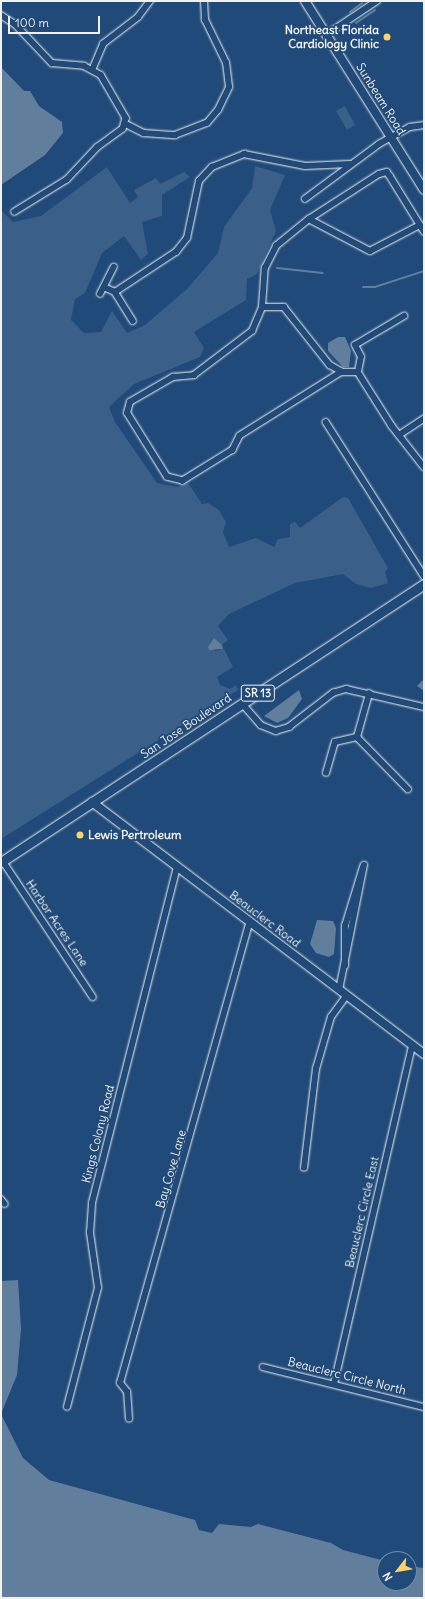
<!DOCTYPE html>
<html>
<head>
<meta charset="utf-8">
<style>
	body { margin:0 }
	#map { position:relative; width:425px; height:1599px; overflow:hidden; background:#1f4a7a; font-family:Delius,sans-serif }
	div>[style] { position:absolute }
	[style*='--x'] { left:calc(var(--x)*1px); top:calc(var(--y)*1px); width:calc(var(--w)*1px); rotate:calc(var(--a)*1deg) }
	.green>* { inset:0; background:#3a5f88 }
	.water>* { inset:0; background:#627e9d }
	.stream>* { height:2px; margin:-1px; padding:0 1px; transform-origin:1px; border-radius:1px; background:#627e9d }
	.roads { filter:drop-shadow(0 0 1px #f4f1e8) drop-shadow(0 0 1px #f4f1e8) }
	.street>* { height:5.5px; margin:-2.75px; padding:0 2.75px; transform-origin:2.75px; border-radius:2.75px; background:#1f4a7a }
	.secondary>* { height:8px; margin:-4px; padding:0 4px; transform-origin:4px; border-radius:4px; background:#1f4a7a }
	.primary>* { height:9px; margin:-4.5px; padding:0 4.5px; transform-origin:4.5px; border-radius:4.5px; background:#1f4a7a }
	.dots>* { width:11px; height:11px; translate:-50% -50%; box-sizing:border-box; border:2px solid #1f4a7a; border-radius:50% }
	span { translate:-50% -50%; white-space:nowrap; text-align:center; line-height:1.15; -webkit-text-stroke:3.5px #1f4a7a; paint-order:stroke }
	.shield-label span { padding:1px 3px; background:#1f4a7a; border:1px solid; border-radius:3px; -webkit-text-stroke-width:0 }
	.shield-label { font-size:11px; color:#f4f1e8; font-weight:700 }
	.poi-label { font-size:12px; color:#f4f1e8; font-weight:700 }
	.right { translate:-100% -50%; text-align:right }
	.left { translate:0 -50%; text-align:left }
	.street-label { font-size:12px; color:#f4f1e8 }
	.frame { position:absolute; inset:0; border:2px solid #f4f1e8; pointer-events:none }
	.north { position:absolute; left:377px; top:1551px; width:40px; height:40px; box-sizing:border-box; background:#1f4a7a; border:1px solid #748da6; border-radius:50%; rotate:239deg; font-size:11px; font-weight:700; line-height:16px; text-align:center; color:#f4f1e8 }
	.north::after { content:''; display:block; margin:auto; width:14px; height:18px; background:#ffd166; clip-path:polygon(50% 0,100% 100%,50% 72%,0 100%) }
	.scale { position:absolute; left:8px; top:16px; width:92px; height:18px; box-sizing:border-box; border:2px solid #f4f1e8; border-top:0; padding-left:5px; font-size:12px; line-height:14px; white-space:nowrap; color:#f4f1e8; -webkit-text-stroke:3px #1f4a7a; paint-order:stroke }
</style>
</head>
<body>
<div id="map">
	<div class="green">
		<div style="clip-path:polygon(345px 106px,355px 125px,347px 130px,336px 111px)"></div>
		<div style="clip-path:polygon(255px 166px,285px 175px,270px 210px,276px 231px,257px 274px,247px 279px,246px 300px,194px 332px,204px 348px,200px 357px,134px 384px,109px 407px,115px 422px,157px 483px,177px 487px,188px 483px,202px 504px,208px 503px,219px 510px,226px 522px,223px 532px,229px 547px,256px 538px,274px 547px,278px 539px,290px 537px,290px 524px,295px 522px,300px 528px,343px 497px,348px 498px,388px 568px,385px 572px,388px 583px,371px 588px,356px 584px,343px 574px,295px 583px,229px 614px,218px 626px,228px 640px,222px 645px,214px 638px,215px 651px,224px 649px,233px 667px,217px 677px,220px 685px,230px 689px,236px 685px,238px 690px,1px 839px,1px 210px,13px 222px,41px 216px,107px 167px,130px 203px,138px 197px,134px 190px,156px 178px,160px 184px,184px 172px,190px 177px,162px 195px,162px 216px,142px 222px,148px 254px,141px 260px,124px 236px,102px 253px,85px 293px,75px 299px,71px 320px,84px 333px,101px 332px,112px 311px,127px 333px,145px 325px,187px 289px,218px 253px,224px 227px,252px 188px)"></div>
	</div>
	<div class="water">
		<div style="clip-path:polygon(1px 67px,24px 91px,30px 91px,39px 106px,62px 122px,63px 133px,45px 155px,1px 185px)"></div>
		<div style="clip-path:polygon(338px 337px,345px 337px,351px 351px,349px 367px,343px 367px,328px 351px,328px 343px)"></div>
		<div style="clip-path:polygon(214px 638px,222px 645px,223px 649px,209px 650px,208px 647px)"></div>
		<div style="clip-path:polygon(424px 679px,424px 691px,417px 686px)"></div>
		<div style="clip-path:polygon(299px 690px,302px 699px,288px 718px,277px 723px,264px 716px)"></div>
		<div style="clip-path:polygon(317px 920px,333px 921px,336px 928px,334px 954px,329px 957px,316px 953px,310px 944px)"></div>
		<div style="clip-path:polygon(18px 1280px,21px 1329px,17px 1375px,1px 1414px,1px 1281px)"></div>
		<div style="clip-path:polygon(1px 1414px,23px 1458px,49px 1480px,195px 1520px,199px 1530px,212px 1533px,219px 1524px,251px 1527px,258px 1524px,331px 1543px,343px 1550px,385px 1561px,385px 1583px,409px 1583px,409px 1566px,424px 1568px,424px 1598px,1px 1598px)"></div>
	</div>
	<div class="stream">
		<div style="--x:350;--y:12;--w:15;--a:-37"></div>
		<div style="--x:356;--y:23;--w:23;--a:-34"></div>
		<div style="--x:277;--y:268;--w:46;--a:6.2"></div>
		<div style="--x:363;--y:287;--w:12;--a:0"></div>
		<div style="--x:375;--y:287;--w:52;--a:-18.1"></div>
	</div>
	<div class="roads">
		<div class="street">
			<div style="--x:1;--y:15;--w:17;--a:33"></div>
			<div style="--x:15;--y:24;--w:54;--a:46.5"></div>
			<div style="--x:52;--y:63;--w:32;--a:5"></div>
			<div style="--x:84;--y:66;--w:19;--a:28"></div>
			<div style="--x:101;--y:75;--w:50;--a:59.8"></div>
			<div style="--x:126;--y:118;--w:11;--a:105"></div>
			<div style="--x:123;--y:129;--w:31;--a:144"></div>
			<div style="--x:98;--y:147;--w:45;--a:133.2"></div>
			<div style="--x:67;--y:180;--w:61;--a:148.4"></div>
			<div style="--x:326;--y:35;--w:61;--a:-33.7"></div>
			<div style="--x:93;--y:68;--w:26;--a:-67"></div>
			<div style="--x:103;--y:44;--w:44;--a:-37.6"></div>
			<div style="--x:138;--y:17;--w:20;--a:-53"></div>
			<div style="--x:126;--y:124;--w:20;--a:27"></div>
			<div style="--x:144;--y:133;--w:31;--a:4"></div>
			<div style="--x:175;--y:135;--w:34;--a:-21"></div>
			<div style="--x:207;--y:123;--w:17;--a:-50"></div>
			<div style="--x:218;--y:110;--w:25;--a:-64"></div>
			<div style="--x:229;--y:87;--w:24;--a:-97"></div>
			<div style="--x:226;--y:63;--w:48;--a:-116"></div>
			<div style="--x:205;--y:20;--w:19;--a:-93"></div>
			<div style="--x:305;--y:199;--w:92;--a:-36.6"></div>
			<div style="--x:379;--y:144;--w:35;--a:-29"></div>
			<div style="--x:410;--y:127;--w:14;--a:-8"></div>
			<div style="--x:309;--y:219;--w:69;--a:27.7"></div>
			<div style="--x:370;--y:251;--w:56;--a:-27.5"></div>
			<div style="--x:104;--y:287;--w:12;--a:24"></div>
			<div style="--x:115;--y:292;--w:34;--a:58"></div>
			<div style="--x:115;--y:292;--w:73;--a:-33.3"></div>
			<div style="--x:176;--y:252;--w:18;--a:-52"></div>
			<div style="--x:187;--y:238;--w:58;--a:-78.1"></div>
			<div style="--x:199;--y:181;--w:19;--a:-47"></div>
			<div style="--x:212;--y:167;--w:35;--a:-22"></div>
			<div style="--x:244;--y:154;--w:62;--a:11.1"></div>
			<div style="--x:305;--y:166;--w:45;--a:-2.5"></div>
			<div style="--x:100;--y:294;--w:30;--a:-63"></div>
			<div style="--x:262;--y:307;--w:22;--a:0"></div>
			<div style="--x:284;--y:307;--w:74;--a:51.6"></div>
			<div style="--x:330;--y:365;--w:14;--a:30"></div>
			<div style="--x:342;--y:372;--w:16;--a:0"></div>
			<div style="--x:358;--y:372;--w:64;--a:57.8"></div>
			<div style="--x:392;--y:426;--w:52;--a:52"></div>
			<div style="--x:342;--y:372;--w:120;--a:147.9"></div>
			<div style="--x:240;--y:436;--w:16;--a:117"></div>
			<div style="--x:233;--y:450;--w:59;--a:148.2"></div>
			<div style="--x:183;--y:481;--w:16;--a:-166"></div>
			<div style="--x:167;--y:477;--w:75;--a:-122"></div>
			<div style="--x:127;--y:413;--w:11;--a:-75"></div>
			<div style="--x:130;--y:402;--w:50;--a:-30.2"></div>
			<div style="--x:173;--y:377;--w:21;--a:-5"></div>
			<div style="--x:194;--y:375;--w:73;--a:-37.2"></div>
			<div style="--x:252;--y:331;--w:26;--a:-67"></div>
			<div style="--x:262;--y:307;--w:39;--a:-86"></div>
			<div style="--x:265;--y:268;--w:25;--a:-63"></div>
			<div style="--x:276;--y:246;--w:43;--a:-39.3"></div>
			<div style="--x:309;--y:219;--w:83;--a:-32.7"></div>
			<div style="--x:379;--y:174;--w:8;--a:-14"></div>
			<div style="--x:387;--y:172;--w:5;--a:53"></div>
			<div style="--x:390;--y:176;--w:65;--a:58.3"></div>
			<div style="--x:358;--y:372;--w:15;--a:-79"></div>
			<div style="--x:361;--y:357;--w:13;--a:-117"></div>
			<div style="--x:355;--y:345;--w:57;--a:-30.6"></div>
			<div style="--x:326;--y:422;--w:183;--a:57.5"></div>
			<div style="--x:399;--y:435;--w:30;--a:-33"></div>
			<div style="--x:242;--y:703;--w:29;--a:49"></div>
			<div style="--x:261;--y:725;--w:16;--a:22"></div>
			<div style="--x:276;--y:731;--w:14;--a:-17"></div>
			<div style="--x:289;--y:727;--w:56;--a:-37.7"></div>
			<div style="--x:333;--y:693;--w:14;--a:-17"></div>
			<div style="--x:346;--y:689;--w:80;--a:13"></div>
			<div style="--x:357;--y:737;--w:45;--a:-74.4"></div>
			<div style="--x:326;--y:773;--w:32;--a:-74"></div>
			<div style="--x:335;--y:742;--w:23;--a:-13"></div>
			<div style="--x:357;--y:737;--w:73;--a:45.6"></div>
			<div style="--x:3;--y:861;--w:163;--a:56.5"></div>
			<div style="--x:345;--y:966;--w:40;--a:-90"></div>
			<div style="--x:345;--y:926;--w:62;--a:-73"></div>
			<div style="--x:339;--y:990;--w:127;--a:-78.7"></div>
			<div style="--x:304;--y:1168;--w:100;--a:-83.1"></div>
			<div style="--x:316;--y:1069;--w:54;--a:-73.9"></div>
			<div style="--x:331;--y:1017;--w:26;--a:-54"></div>
			<div style="--x:1;--y:1199;--w:6;--a:51"></div>
			<div style="--x:263;--y:1367;--w:166;--a:14"></div>
			<div style="--x:334;--y:1384;--w:348;--a:-77"></div>
			<div style="--x:67;--y:1407;--w:123;--a:-75.4"></div>
			<div style="--x:98;--y:1288;--w:56;--a:-98.3"></div>
			<div style="--x:90;--y:1233;--w:30;--a:-86"></div>
			<div style="--x:92;--y:1203;--w:347;--a:-75.8"></div>
			<div style="--x:129;--y:1419;--w:27;--a:-94"></div>
			<div style="--x:127;--y:1392;--w:11;--a:-128"></div>
			<div style="--x:120;--y:1383;--w:479;--a:-74.3"></div>
		</div>
		<div class="secondary">
			<div style="--x:305;--y:1;--w:223;--a:57.8"></div>
			<div style="--x:92;--y:802;--w:417;--a:37.2"></div>
		</div>
		<div class="primary">
			<div style="--x:1;--y:862;--w:506;--a:-33.31"></div>
		</div>
	</div>
	<div class="dots">
		<div style="left:387px;top:37px;background:#ffd166"></div>
		<div style="left:80px;top:835px;background:#ffd166"></div>
	</div>
	<div class="shield-label">
		<span style="left:258px;top:693px">SR 13</span>
	</div>
	<div class="poi-label">
		<span class="right" style="left:379px;top:37px">Northeast Florida<br>Cardiology Clinic</span>
		<span class="left" style="left:88px;top:835px">Lewis Pertroleum</span>
	</div>
	<div class="street-label">
		<span style="left:381px;top:99px;rotate:58deg">Sunbeam Road</span>
		<span style="left:186px;top:726px;rotate:-34deg">San Jose Boulevard</span>
		<span style="left:265px;top:919px;rotate:37deg">Beauclerc Road</span>
		<span style="left:57px;top:923px;rotate:56deg">Harbor Acres Lane</span>
		<span style="left:98px;top:1134px;rotate:-76deg">Kings Colony Road</span>
		<span style="left:171px;top:1169px;rotate:-74deg">Bay Cove Lane</span>
		<span style="left:362px;top:1212px;rotate:-77deg">Beauclerc Circle East</span>
		<span style="left:347px;top:1376px;rotate:14deg">Beauclerc Circle North</span>
	</div>
	<div class="frame"></div>
	<div class="north">N</div>
	<div class="scale">100 m</div>
</div>
</body>
</html>
